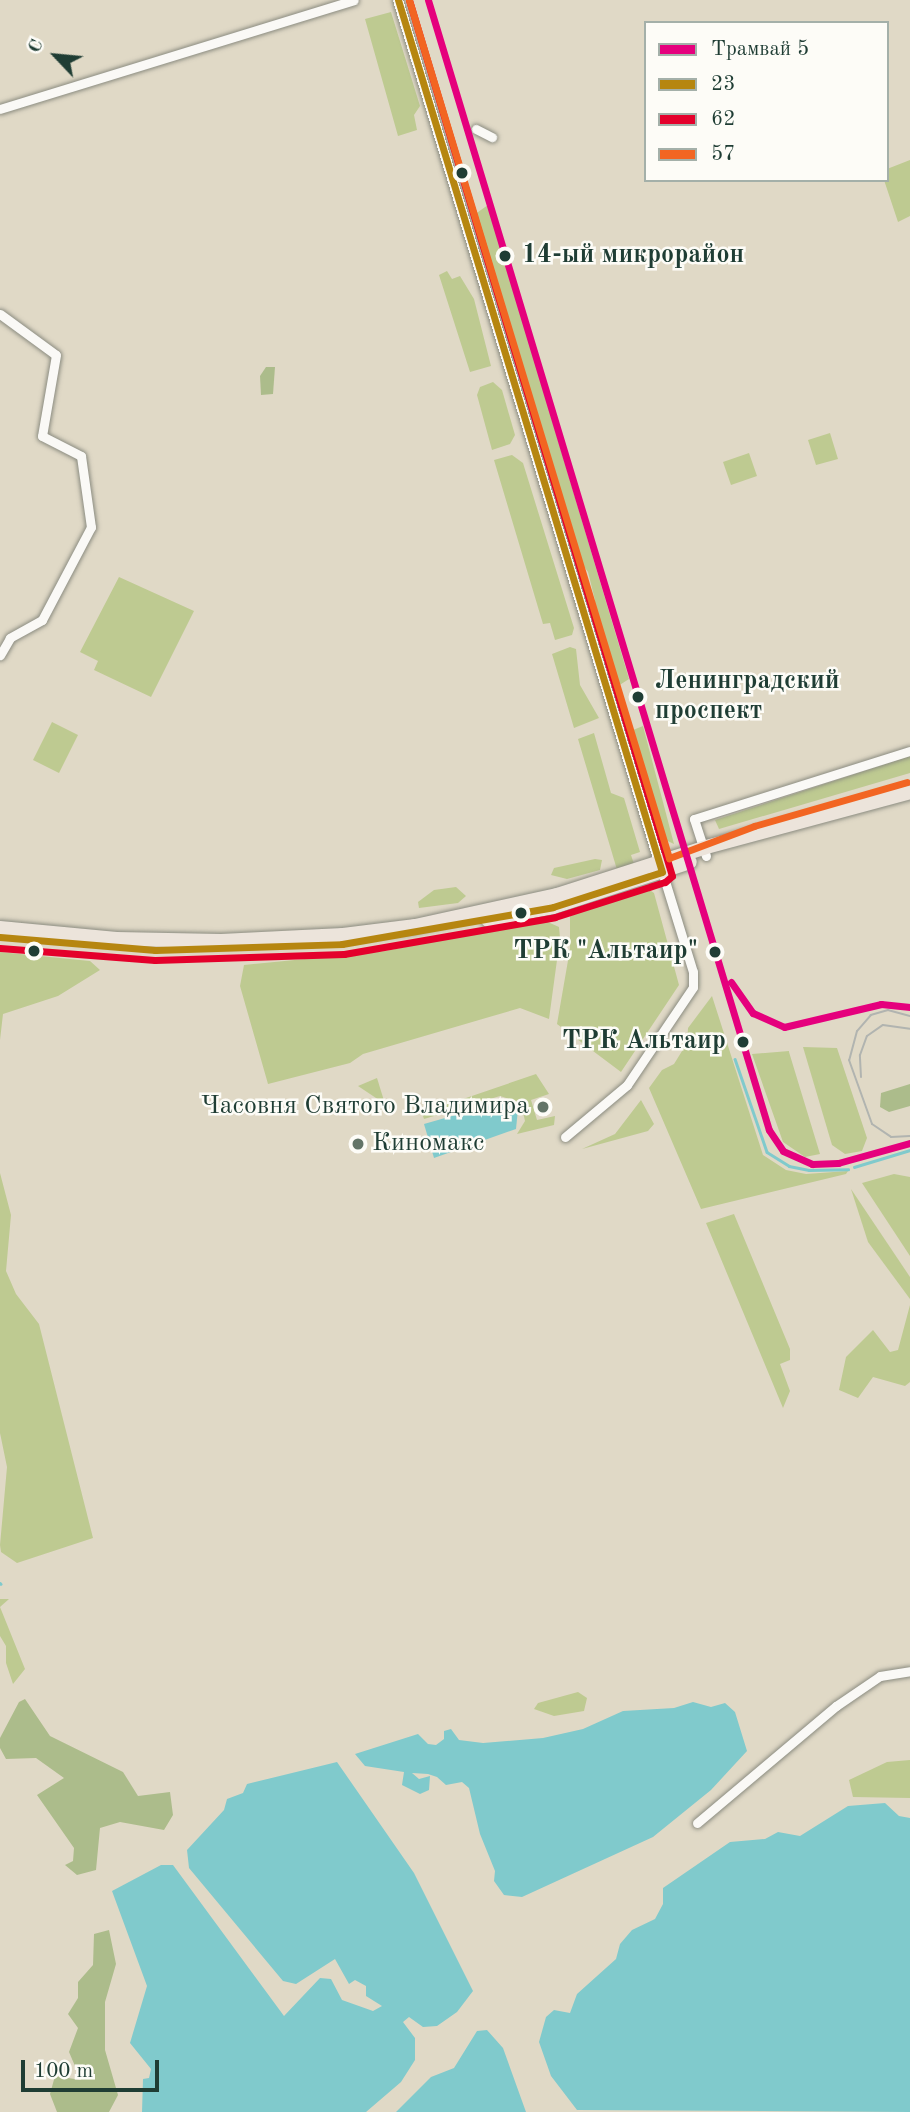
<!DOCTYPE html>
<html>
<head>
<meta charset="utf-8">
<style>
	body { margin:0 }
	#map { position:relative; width:910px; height:2112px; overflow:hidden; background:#e0d9c6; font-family:"Old Standard TT",serif }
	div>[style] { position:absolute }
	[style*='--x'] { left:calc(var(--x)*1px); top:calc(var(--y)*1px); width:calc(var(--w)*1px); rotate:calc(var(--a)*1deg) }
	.green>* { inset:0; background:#beca91 }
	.forest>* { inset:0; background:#acbc8b }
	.water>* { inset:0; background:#80cacc }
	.stream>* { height:2.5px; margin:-1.25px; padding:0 1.25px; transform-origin:1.25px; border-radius:1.25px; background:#80cacc }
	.roads { filter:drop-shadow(0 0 2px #8b8c81) drop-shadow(0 0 2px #8b8c81) }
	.minor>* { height:9px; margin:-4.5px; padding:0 4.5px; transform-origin:4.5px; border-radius:4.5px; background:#faf9f6 }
	.tertiary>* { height:10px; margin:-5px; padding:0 5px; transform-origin:5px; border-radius:5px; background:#faf9f6 }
	.primary>* { height:14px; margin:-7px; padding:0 7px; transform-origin:7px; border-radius:7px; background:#ece4db }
	.tram>* { height:2px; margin:-1px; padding:0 1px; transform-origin:1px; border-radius:1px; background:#b1b4b0 }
	.bus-1>* { height:7px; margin:-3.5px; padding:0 3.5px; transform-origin:3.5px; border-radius:3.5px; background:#b68610 }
	.bus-2>* { height:7px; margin:-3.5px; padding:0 3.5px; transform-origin:3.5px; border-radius:3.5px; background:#e4002b }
	.bus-3>* { height:7px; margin:-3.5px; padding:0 3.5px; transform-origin:3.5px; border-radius:3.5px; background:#f26522 }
	.tram-1>* { height:7px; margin:-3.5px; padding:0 3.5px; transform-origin:3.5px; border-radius:3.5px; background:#e5007d }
	.dots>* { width:19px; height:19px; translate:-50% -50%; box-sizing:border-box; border:4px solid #fdfcf7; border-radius:50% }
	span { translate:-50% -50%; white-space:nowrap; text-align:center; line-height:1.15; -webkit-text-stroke:5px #fdfcf7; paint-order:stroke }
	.stop-label { font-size:26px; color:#1f3d34; font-weight:700 }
	.left { translate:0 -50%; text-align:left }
	.right { translate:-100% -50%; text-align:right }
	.poi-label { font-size:26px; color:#1f3d34 }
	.legend { position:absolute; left:644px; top:21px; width:245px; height:161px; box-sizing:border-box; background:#fdfcf7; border:2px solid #a4b0a9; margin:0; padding:9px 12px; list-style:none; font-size:21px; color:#1f3d34 }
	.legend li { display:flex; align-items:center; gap:14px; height:35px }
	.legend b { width:35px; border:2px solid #a4b0a9 }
	.north { position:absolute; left:21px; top:21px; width:70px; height:70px; -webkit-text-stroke:5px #fdfcf7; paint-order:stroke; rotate:296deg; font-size:19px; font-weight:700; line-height:28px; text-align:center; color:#1f3d34 }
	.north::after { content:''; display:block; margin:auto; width:24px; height:32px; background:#1f3d34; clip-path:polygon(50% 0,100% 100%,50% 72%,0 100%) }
	.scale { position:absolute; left:21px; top:2060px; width:138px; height:32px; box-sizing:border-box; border:4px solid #1f3d34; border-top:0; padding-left:9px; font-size:21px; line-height:24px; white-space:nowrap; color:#1f3d34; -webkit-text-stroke:5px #fdfcf7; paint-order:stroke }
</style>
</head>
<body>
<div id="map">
	<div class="green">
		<div style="clip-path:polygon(391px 12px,420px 106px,414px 115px,417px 130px,398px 136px,365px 19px)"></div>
		<div style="clip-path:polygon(910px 160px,910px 216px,898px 222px,884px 180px,887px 180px,887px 169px)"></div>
		<div style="clip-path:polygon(488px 205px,629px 679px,615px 688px,595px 630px,595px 600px,588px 572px,570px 547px,471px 217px)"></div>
		<div style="clip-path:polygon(447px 271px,452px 279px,460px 276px,474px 299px,491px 366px,470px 372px,439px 275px)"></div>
		<div style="clip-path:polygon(493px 382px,502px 390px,515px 435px,510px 444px,492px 450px,477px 395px,480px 387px)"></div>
		<div style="clip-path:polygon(830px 433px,838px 459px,816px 465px,808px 440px)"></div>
		<div style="clip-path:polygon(749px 453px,757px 476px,731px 485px,723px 462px)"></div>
		<div style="clip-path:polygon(512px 455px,523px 463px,574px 628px,572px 635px,555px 640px,550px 623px,543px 624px,494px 460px)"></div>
		<div style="clip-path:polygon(119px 577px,194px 611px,151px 697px,94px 670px,98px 661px,80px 652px)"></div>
		<div style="clip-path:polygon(570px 647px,576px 649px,580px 685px,599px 718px,574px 728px,552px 654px)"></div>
		<div style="clip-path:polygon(52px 722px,78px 735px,59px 773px,33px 760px)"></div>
		<div style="clip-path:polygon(643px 726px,674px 844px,657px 836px,628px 732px)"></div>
		<div style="clip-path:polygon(594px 733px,611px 793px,624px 798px,640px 852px,631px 855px,635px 867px,618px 873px,578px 739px)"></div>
		<div style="clip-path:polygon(910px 756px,910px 773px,719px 829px,715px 820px)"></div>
		<div style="clip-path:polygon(595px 859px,602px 860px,600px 870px,567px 879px,551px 875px,554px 868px)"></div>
		<div style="clip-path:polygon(456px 887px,466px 896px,458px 903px,419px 908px,418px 902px,434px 890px)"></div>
		<div style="clip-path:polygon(648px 889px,654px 893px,679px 985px,621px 1072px,557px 1024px,570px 949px,570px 916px)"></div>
		<div style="clip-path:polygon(541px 919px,559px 927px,560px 938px,549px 1019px,520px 1008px,363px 1054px,350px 1063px,268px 1084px,240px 986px,244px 965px,386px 951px)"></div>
		<div style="clip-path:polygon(0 952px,90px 961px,100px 970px,58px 996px,3px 1014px,0 1040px)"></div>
		<div style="clip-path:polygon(712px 996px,763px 1155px,786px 1170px,806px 1174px,848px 1171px,846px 1174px,701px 1209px,649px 1088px,662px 1070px,674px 1064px,687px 1043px,688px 1028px)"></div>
		<div style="clip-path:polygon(803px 1047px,837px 1048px,867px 1138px,862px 1151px,845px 1154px,832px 1145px)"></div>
		<div style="clip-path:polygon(789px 1051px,789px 1052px,820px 1154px,805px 1157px,783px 1142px,752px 1054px)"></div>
		<div style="clip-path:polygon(536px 1074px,549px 1094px,531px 1100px,537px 1120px,555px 1116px,554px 1125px,517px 1134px,525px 1121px,522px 1108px,518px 1102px,500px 1096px,424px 1119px,422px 1113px)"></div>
		<div style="clip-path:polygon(377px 1078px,385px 1104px,358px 1086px)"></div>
		<div style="clip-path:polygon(641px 1100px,654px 1124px,648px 1131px,582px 1149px,615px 1134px)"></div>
		<div style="clip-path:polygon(0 1173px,11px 1215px,6px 1271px,16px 1294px,39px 1324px,93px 1538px,17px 1563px,1px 1552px,0 1545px,7px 1467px,0 1433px)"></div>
		<div style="clip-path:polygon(894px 1174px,910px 1177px,910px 1256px,862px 1183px)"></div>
		<div style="clip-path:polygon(851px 1189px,910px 1277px,910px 1299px,868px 1242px)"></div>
		<div style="clip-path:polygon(734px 1214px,790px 1349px,790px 1360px,780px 1364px,790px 1391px,783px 1408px,706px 1223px)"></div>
		<div style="clip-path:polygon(910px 1305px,910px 1382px,905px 1386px,873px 1377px,858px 1398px,839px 1390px,846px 1357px,873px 1330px,890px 1352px,898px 1350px)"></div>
		<div style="clip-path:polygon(0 1599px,9px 1599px,0 1607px,25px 1669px,13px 1684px,6px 1663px,6px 1646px,0 1636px)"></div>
		<div style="clip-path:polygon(578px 1692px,587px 1698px,584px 1711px,554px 1716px,534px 1709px,538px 1703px)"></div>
		<div style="clip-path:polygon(910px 1760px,910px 1798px,853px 1797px,849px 1780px,887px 1762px)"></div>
	</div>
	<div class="forest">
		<div style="clip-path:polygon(266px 367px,275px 367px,273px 394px,261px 395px,260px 376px)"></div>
		<div style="clip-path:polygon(910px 1084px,910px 1106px,889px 1112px,880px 1107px,881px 1093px)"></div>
		<div style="clip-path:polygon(25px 1699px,50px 1736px,123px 1772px,138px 1796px,170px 1792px,173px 1815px,164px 1830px,120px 1822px,100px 1828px,96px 1870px,77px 1875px,65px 1865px,73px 1861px,74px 1848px,37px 1795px,64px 1778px,36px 1758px,6px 1759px,0 1748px,0 1738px,19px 1702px)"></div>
		<div style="clip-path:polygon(109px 1930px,116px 1964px,105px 2002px,105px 2050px,118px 2095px,109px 2112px,57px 2112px,50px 2094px,55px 2076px,81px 2080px,69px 2052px,78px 2028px,68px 2014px,78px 1998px,78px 1982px,93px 1965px,94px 1934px)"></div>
	</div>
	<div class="water">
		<div style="clip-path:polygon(501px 1102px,518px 1109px,516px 1129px,434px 1158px,424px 1124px)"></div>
		<div style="clip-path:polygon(693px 1702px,711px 1707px,725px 1703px,735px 1712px,747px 1751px,711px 1790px,653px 1837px,522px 1897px,504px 1895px,494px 1881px,495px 1871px,480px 1834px,469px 1788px,462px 1782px,446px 1785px,437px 1777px,428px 1774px,412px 1773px,419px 1779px,430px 1776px,429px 1790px,420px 1794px,402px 1785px,404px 1772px,365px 1766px,355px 1754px,418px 1734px,428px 1744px,436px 1745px,444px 1739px,444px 1731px,451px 1729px,459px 1740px,483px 1743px,543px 1738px,583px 1729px,623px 1711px,674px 1708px)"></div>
		<div style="clip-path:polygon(337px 1762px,414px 1873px,473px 1991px,457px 2012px,437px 2026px,423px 2027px,409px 2017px,403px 2022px,415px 2038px,415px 2060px,401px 2082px,366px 2112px,142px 2112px,143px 2079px,149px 2078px,151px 2069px,130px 2043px,147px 1986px,112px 1891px,161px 1865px,173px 1865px,284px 2016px,320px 1978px,331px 1979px,342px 2000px,373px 2011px,382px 2006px,366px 1996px,366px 1986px,355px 1980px,349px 1984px,335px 1959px,296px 1984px,283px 1981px,189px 1868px,187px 1850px,224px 1810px,227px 1799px,243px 1793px,247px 1784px)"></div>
		<div style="clip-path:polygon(885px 1803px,899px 1816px,910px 1818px,910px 2112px,577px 2110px,551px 2076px,539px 2042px,546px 2017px,554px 2010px,570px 2013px,577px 1994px,616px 1959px,620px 1944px,632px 1930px,655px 1919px,663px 1904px,663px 1888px,730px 1842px,765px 1839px,778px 1832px,800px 1836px,848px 1806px)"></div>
		<div style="clip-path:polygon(487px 2030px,503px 2048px,526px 2112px,396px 2112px,431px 2077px,454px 2068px,477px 2031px)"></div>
	</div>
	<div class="stream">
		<div style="--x:735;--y:1059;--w:98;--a:71"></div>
		<div style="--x:767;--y:1152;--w:26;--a:32"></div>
		<div style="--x:789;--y:1166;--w:20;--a:11"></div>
		<div style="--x:809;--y:1170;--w:39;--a:-1"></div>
		<div style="--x:854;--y:1167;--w:59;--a:-16.9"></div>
		<div style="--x:0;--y:1583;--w:1;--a:45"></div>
	</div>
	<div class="roads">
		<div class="minor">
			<div style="--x:0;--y:109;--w:370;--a:-17.1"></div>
			<div style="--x:476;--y:129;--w:18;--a:27"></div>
			<div style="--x:0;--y:314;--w:69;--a:36.2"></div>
			<div style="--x:56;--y:355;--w:82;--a:99.8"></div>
			<div style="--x:42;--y:436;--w:44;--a:27.1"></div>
			<div style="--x:81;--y:456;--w:72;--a:82"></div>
			<div style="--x:91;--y:527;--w:105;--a:117.8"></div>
			<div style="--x:42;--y:620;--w:37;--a:151"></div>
			<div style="--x:10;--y:638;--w:20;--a:120"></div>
			<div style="--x:706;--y:856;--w:39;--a:-108"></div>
			<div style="--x:694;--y:819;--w:226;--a:-17.5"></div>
			<div style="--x:565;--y:1137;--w:81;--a:-40"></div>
			<div style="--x:627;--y:1085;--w:118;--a:-56"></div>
			<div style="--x:693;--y:987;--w:15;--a:-90"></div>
			<div style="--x:693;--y:972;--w:109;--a:-107.1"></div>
			<div style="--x:697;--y:1823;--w:182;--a:-40.1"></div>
			<div style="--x:836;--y:1706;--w:53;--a:-34.3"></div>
			<div style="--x:880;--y:1676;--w:30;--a:-9"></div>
		</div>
		<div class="tertiary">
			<div style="--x:398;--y:0;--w:901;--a:73.15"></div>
		</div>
		<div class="primary">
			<div style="--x:488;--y:920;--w:66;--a:-11.3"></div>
			<div style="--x:553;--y:907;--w:144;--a:-18.2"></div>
			<div style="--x:0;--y:928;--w:117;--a:5.4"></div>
			<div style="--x:116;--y:939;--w:105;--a:1.1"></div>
			<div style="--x:221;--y:941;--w:122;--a:-2.8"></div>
			<div style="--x:343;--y:935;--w:73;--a:-7.1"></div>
			<div style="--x:415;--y:926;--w:145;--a:-12.3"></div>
			<div style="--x:557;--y:895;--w:153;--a:-17.8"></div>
			<div style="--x:703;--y:848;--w:214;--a:-15.1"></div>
		</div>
	</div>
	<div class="tram">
		<div style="--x:910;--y:1016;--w:23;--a:-165"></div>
		<div style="--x:888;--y:1010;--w:18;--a:164"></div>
		<div style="--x:871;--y:1015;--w:21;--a:131"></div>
		<div style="--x:857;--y:1031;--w:30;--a:105"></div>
		<div style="--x:849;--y:1060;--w:68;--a:70.2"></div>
		<div style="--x:872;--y:1124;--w:23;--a:34"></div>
		<div style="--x:891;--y:1137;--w:19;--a:-3"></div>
		<div style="--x:861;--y:1077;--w:22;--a:-93"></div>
		<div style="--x:860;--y:1055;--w:20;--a:-70"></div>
		<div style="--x:867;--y:1036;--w:19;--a:-35"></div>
		<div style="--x:883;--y:1025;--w:27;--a:8"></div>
	</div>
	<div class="bus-1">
		<div style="--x:0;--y:937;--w:156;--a:4.8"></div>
		<div style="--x:155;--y:950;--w:187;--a:-1.8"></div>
		<div style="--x:342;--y:944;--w:214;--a:-9.9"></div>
		<div style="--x:553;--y:907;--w:114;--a:-17.8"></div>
		<div style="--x:662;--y:872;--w:911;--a:-106.84"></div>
	</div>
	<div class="bus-2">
		<div style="--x:0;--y:948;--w:155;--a:4.4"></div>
		<div style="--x:155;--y:960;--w:189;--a:-1.8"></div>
		<div style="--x:344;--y:954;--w:214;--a:-9.9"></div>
		<div style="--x:555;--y:917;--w:115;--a:-17.7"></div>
		<div style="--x:665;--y:882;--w:9;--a:-41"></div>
		<div style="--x:672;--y:876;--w:915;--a:-106.71"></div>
	</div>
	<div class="bus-3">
		<div style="--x:409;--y:0;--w:897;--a:73.14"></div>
		<div style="--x:669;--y:858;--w:91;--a:-20.6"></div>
		<div style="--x:754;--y:826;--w:159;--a:-16"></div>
	</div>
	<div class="tram-1">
		<div style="--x:428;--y:0;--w:1180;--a:73.21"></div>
		<div style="--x:769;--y:1130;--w:25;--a:56"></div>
		<div style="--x:783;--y:1151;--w:32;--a:24"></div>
		<div style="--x:812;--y:1164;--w:26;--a:-2"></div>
		<div style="--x:838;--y:1163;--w:75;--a:-15.5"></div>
		<div style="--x:731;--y:982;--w:38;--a:55"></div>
		<div style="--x:753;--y:1013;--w:34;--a:24"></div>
		<div style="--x:784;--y:1027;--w:100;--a:-13.3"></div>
		<div style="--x:881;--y:1004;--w:29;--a:6"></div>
	</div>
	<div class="dots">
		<div style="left:462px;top:173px;background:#1f3d34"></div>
		<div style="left:505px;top:256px;background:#1f3d34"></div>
		<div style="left:638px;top:697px;background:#1f3d34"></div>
		<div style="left:521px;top:913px;background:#1f3d34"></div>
		<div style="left:34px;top:951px;background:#1f3d34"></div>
		<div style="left:715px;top:952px;background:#1f3d34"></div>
		<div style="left:743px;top:1042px;background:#1f3d34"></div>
		<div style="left:543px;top:1107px;background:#637467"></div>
		<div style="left:358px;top:1144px;background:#637467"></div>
	</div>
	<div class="stop-label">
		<span class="left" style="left:522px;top:256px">14-ый микрорайон</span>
		<span class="left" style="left:655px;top:697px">Ленинградский<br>проспект</span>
		<span class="right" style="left:698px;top:952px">ТРК "Альтаир"</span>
		<span class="right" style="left:726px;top:1042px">ТРК Альтаир</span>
	</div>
	<div class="poi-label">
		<span class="right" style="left:529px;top:1107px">Часовня Святого Владимира</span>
		<span class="left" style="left:372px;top:1144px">Киномакс</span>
	</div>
	<ul class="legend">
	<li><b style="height:9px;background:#e5007d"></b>Трамвай 5</li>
	<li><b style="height:9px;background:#b68610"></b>23</li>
	<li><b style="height:9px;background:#e4002b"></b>62</li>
	<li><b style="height:9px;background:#f26522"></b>57</li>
	</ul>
	<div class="north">С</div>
	<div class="scale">100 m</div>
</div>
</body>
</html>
